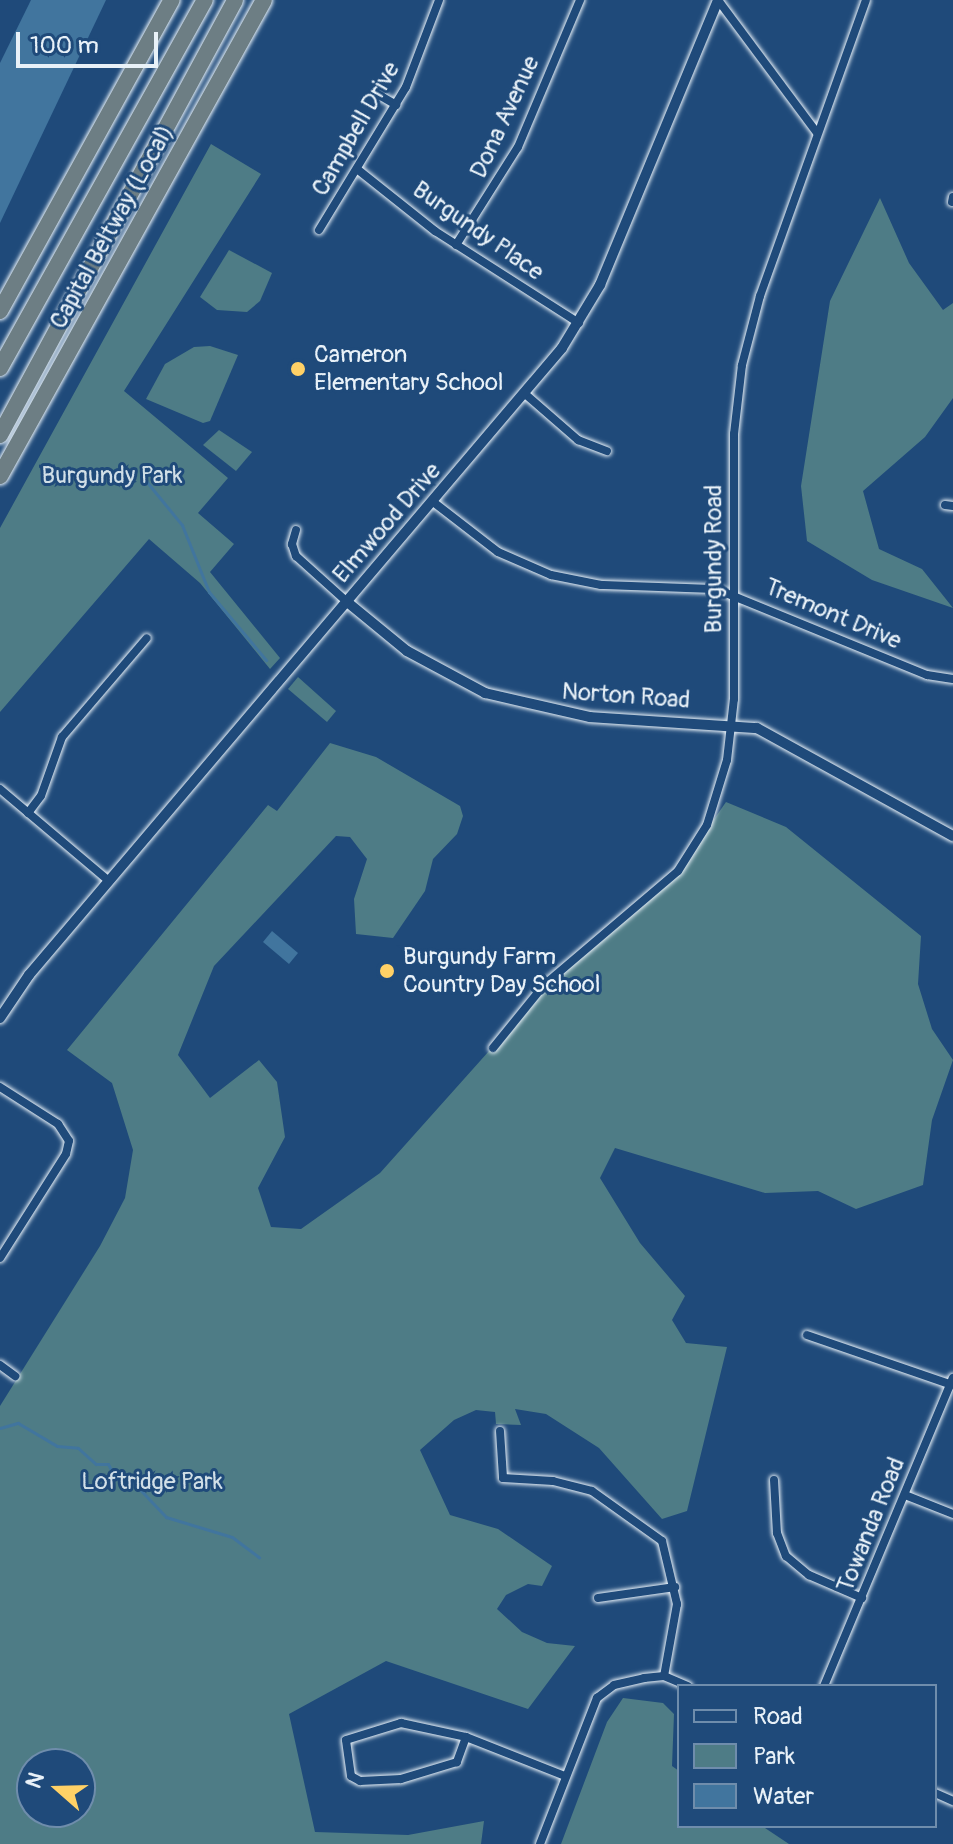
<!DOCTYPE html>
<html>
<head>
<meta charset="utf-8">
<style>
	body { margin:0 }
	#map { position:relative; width:953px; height:1844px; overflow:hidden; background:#1f4a7a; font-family:Pangolin,sans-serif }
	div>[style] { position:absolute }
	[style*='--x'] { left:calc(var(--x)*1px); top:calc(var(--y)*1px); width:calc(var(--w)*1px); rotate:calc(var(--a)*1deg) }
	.green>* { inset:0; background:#4e7c86 }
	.water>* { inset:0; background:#41759e }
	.stream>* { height:3px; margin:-1.5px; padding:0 1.5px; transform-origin:1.5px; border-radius:1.5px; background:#41759e }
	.roads { filter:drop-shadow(0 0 2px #e8f1f8) drop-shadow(0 0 2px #e8f1f8) }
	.minor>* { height:8px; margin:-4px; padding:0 4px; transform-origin:4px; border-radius:4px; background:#1f4a7a }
	.tertiary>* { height:10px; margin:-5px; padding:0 5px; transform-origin:5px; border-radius:5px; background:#1f4a7a }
	.motorway>* { height:16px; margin:-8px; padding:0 8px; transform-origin:8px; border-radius:8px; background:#6d7e84 }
	.dots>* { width:22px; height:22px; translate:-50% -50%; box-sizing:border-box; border:4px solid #1f4a7a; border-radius:50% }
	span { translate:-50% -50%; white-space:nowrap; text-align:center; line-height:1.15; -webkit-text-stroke:6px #1f4a7a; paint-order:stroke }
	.street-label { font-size:24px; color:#e8f1f8 }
	.poi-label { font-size:24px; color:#e8f1f8 }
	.left { translate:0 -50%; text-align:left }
	.park-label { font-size:24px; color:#d1dfe7 }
	.legend { position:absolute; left:677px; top:1684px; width:260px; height:144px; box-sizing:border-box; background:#1f4a7a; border:2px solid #6f8dac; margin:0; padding:10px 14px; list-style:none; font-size:24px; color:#e8f1f8 }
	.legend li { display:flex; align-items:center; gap:16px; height:40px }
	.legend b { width:40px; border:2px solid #6f8dac }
	.north { position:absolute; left:16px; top:1748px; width:80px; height:80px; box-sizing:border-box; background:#1f4a7a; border:2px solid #6f8dac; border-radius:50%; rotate:290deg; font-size:22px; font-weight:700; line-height:32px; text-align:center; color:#e8f1f8 }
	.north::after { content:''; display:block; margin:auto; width:28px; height:36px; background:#ffd166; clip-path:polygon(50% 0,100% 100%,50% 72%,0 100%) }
	.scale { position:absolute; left:16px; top:32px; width:142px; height:36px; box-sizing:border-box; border:4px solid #e8f1f8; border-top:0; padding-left:10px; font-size:24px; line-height:28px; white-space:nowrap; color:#e8f1f8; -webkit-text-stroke:6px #1f4a7a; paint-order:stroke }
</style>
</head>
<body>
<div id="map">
	<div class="green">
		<div style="clip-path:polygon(211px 144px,261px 174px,124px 391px,228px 478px,198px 513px,234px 544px,210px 572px,280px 658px,270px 669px,200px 583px,149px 539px,0 712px,0 528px)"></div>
		<div style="clip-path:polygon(880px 198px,909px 263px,943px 310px,953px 303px,953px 398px,925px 437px,863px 491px,879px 549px,922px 569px,953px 608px,872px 580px,807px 541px,801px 486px,830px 301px)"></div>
		<div style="clip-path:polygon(229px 250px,272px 273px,260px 301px,247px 312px,217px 310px,200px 297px)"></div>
		<div style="clip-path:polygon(210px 346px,238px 355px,210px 421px,203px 423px,146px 399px,165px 364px,194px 347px)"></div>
		<div style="clip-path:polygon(219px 430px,252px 452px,236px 471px,203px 445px)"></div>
		<div style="clip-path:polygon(298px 677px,336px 711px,327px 722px,288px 689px)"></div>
		<div style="clip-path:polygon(evenodd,330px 743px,376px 757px,460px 806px,463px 816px,457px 834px,433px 859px,425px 891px,393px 938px,356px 934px,354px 899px,367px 859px,350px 837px,336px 836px,214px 966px,178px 1055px,210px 1098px,259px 1060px,277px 1082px,285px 1137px,258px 1188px,271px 1227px,301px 1229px,380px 1173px,556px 976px,678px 871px,726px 802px,786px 827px,921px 936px,918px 984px,932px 1029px,953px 1060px,932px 1120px,923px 1185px,856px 1209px,818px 1191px,765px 1193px,615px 1148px,600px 1178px,640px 1243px,685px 1296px,672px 1320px,686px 1343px,727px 1347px,687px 1511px,662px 1519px,599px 1448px,546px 1414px,515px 1409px,521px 1425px,496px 1424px,495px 1412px,476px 1410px,454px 1420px,420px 1450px,450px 1515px,498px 1529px,552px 1566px,542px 1586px,528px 1584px,506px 1595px,497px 1609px,522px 1632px,547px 1643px,575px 1646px,528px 1709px,386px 1661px,289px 1714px,315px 1832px,408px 1835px,484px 1821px,481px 1844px,0 1844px,0 1406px,100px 1246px,125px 1198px,133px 1150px,112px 1083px,67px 1050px,268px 805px,277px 811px,330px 743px,32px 1764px,80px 1764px,80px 1812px,32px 1812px,32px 1764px)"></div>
		<div style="clip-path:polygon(623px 1698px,663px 1703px,674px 1714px,672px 1766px,679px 1771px,679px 1826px,762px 1826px,789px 1844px,561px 1844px,607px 1722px)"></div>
	</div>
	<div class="water">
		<div style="clip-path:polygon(31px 0,106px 0,0 223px,0 63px)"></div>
		<div style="clip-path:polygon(272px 931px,298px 953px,289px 964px,263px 942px)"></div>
	</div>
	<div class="stream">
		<div style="--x:146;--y:481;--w:57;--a:50.7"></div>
		<div style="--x:182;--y:525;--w:72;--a:68.1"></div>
		<div style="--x:209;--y:592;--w:89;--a:50"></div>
		<div style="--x:0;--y:1428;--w:19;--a:-16"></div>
		<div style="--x:18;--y:1423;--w:45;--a:30.5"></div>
		<div style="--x:57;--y:1446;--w:21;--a:5"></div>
		<div style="--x:78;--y:1448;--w:24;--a:42"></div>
		<div style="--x:96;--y:1464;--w:12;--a:0"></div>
		<div style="--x:108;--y:1464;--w:17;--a:62"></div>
		<div style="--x:116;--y:1479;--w:15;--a:4"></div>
		<div style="--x:131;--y:1480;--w:51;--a:46.6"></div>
		<div style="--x:166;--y:1517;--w:69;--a:16.9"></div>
		<div style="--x:232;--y:1537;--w:34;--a:37"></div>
	</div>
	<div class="roads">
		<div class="minor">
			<div style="--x:718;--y:0;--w:166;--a:53.3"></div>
			<div style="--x:379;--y:95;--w:20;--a:30"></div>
			<div style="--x:357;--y:169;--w:100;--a:38.5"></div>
			<div style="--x:435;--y:231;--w:171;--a:32.6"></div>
			<div style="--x:952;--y:202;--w:5;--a:-79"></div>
			<div style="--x:319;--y:230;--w:167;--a:-58.7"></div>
			<div style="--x:406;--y:87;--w:93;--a:-69.2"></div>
			<div style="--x:456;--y:245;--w:116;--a:-57.7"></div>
			<div style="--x:518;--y:147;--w:160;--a:-67.1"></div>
			<div style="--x:524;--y:393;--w:72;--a:41"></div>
			<div style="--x:578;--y:440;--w:31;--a:21"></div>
			<div style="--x:432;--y:501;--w:83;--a:37.7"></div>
			<div style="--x:498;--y:552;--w:58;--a:23.5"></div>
			<div style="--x:551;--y:575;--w:51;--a:11.3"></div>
			<div style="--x:601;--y:585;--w:115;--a:2"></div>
			<div style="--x:716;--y:589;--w:228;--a:22.2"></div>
			<div style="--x:927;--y:675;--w:26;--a:9"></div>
			<div style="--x:945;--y:505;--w:8;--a:7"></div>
			<div style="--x:296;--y:530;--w:15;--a:106"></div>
			<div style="--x:292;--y:544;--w:13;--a:72"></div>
			<div style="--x:296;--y:556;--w:67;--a:42"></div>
			<div style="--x:0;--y:789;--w:143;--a:40.2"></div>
			<div style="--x:28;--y:813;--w:21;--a:-53"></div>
			<div style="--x:41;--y:796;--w:63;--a:-70.4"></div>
			<div style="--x:62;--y:737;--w:130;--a:-49.4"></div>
			<div style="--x:493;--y:1048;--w:81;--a:-51"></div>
			<div style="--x:544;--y:985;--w:176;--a:-40.4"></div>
			<div style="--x:678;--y:871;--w:54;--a:-57.8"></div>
			<div style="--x:707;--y:825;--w:68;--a:-72.9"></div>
			<div style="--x:727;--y:760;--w:61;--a:-83.5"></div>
			<div style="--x:734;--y:699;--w:265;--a:-90"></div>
			<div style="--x:734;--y:434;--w:69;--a:-83.4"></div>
			<div style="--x:742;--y:365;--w:71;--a:-75.4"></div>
			<div style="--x:760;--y:296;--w:314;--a:-70.3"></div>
			<div style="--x:0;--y:1087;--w:69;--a:32.5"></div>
			<div style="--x:58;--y:1124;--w:20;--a:57"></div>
			<div style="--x:69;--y:1141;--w:13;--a:103"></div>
			<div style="--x:66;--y:1154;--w:123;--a:122.4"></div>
			<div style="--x:807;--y:1335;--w:153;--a:19"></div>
			<div style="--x:0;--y:1365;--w:19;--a:36"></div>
			<div style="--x:500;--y:1431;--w:47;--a:86.3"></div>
			<div style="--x:503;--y:1478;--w:50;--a:3.4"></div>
			<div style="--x:553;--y:1481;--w:40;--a:14.4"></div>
			<div style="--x:592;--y:1491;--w:86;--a:35.5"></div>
			<div style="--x:662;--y:1541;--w:65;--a:76.6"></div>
			<div style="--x:677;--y:1604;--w:73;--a:100.2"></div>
			<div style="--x:774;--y:1480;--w:53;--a:86.8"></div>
			<div style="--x:777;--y:1533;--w:25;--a:69"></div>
			<div style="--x:786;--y:1556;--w:30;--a:40"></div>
			<div style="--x:809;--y:1575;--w:58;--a:23.5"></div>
			<div style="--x:905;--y:1495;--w:52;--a:21.6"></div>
			<div style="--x:598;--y:1598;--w:78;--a:-8.1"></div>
			<div style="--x:824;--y:1686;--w:334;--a:-67.3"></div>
			<div style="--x:466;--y:1737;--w:27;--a:110"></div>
			<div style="--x:457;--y:1762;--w:59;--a:163.1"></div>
			<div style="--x:401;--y:1779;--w:41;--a:177.2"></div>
			<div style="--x:360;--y:1781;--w:10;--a:-151"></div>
			<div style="--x:351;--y:1776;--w:36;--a:-98"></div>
			<div style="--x:346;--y:1740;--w:58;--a:-17.2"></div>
			<div style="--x:401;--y:1723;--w:66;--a:12.2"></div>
			<div style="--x:466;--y:1737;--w:106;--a:21.5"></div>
			<div style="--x:935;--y:1793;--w:20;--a:24"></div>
			<div style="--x:540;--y:1844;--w:157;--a:-68.7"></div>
			<div style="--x:597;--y:1698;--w:21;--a:-37"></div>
			<div style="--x:614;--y:1685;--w:31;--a:-13"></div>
			<div style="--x:644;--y:1678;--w:20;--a:-6"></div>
			<div style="--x:664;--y:1676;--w:26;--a:23"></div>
		</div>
		<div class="tertiary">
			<div style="--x:346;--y:601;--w:79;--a:39.3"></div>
			<div style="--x:407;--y:651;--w:89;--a:28.3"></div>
			<div style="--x:485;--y:693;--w:108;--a:12.9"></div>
			<div style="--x:590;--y:717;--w:167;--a:3.8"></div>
			<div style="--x:757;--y:728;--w:224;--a:28.9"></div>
			<div style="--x:0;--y:1018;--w:52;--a:-56"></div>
			<div style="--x:29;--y:975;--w:823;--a:-49.63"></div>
			<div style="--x:562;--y:348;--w:74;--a:-58.9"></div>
			<div style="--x:600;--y:285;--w:308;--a:-67.5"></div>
		</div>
		<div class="motorway">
			<div style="--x:0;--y:311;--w:355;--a:-61.1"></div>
			<div style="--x:0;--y:368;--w:421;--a:-60.9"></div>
			<div style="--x:0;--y:435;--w:494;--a:-61.6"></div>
			<div style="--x:0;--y:476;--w:544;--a:-60.99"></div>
		</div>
	</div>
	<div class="dots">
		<div style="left:298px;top:369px;background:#ffd166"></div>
		<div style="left:387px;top:971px;background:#ffd166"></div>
	</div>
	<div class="street-label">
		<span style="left:505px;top:117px;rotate:-65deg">Dona Avenue</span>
		<span style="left:356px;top:129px;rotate:-60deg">Campbell Drive</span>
		<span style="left:112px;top:227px;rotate:-61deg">Capital Beltway (Local)</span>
		<span style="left:478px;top:231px;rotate:35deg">Burgundy Place</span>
		<span style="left:387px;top:523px;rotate:-49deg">Elmwood Drive</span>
		<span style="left:714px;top:559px;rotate:-90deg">Burgundy Road</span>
		<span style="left:833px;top:614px;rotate:23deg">Tremont Drive</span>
		<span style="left:626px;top:696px;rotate:4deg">Norton Road</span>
		<span style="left:871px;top:1525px;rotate:-68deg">Towanda Road</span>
	</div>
	<div class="poi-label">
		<span class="left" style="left:314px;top:369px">Cameron<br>Elementary School</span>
		<span class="left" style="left:403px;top:971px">Burgundy Farm<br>Country Day School</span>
	</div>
	<div class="park-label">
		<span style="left:112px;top:476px">Burgundy Park</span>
		<span style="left:152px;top:1482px">Loftridge Park</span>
	</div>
	<ul class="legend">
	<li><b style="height:10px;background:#1f4a7a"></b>Road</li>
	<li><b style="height:22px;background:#4e7c86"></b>Park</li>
	<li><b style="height:22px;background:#41759e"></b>Water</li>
	</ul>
	<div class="north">N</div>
	<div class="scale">100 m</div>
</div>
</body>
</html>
